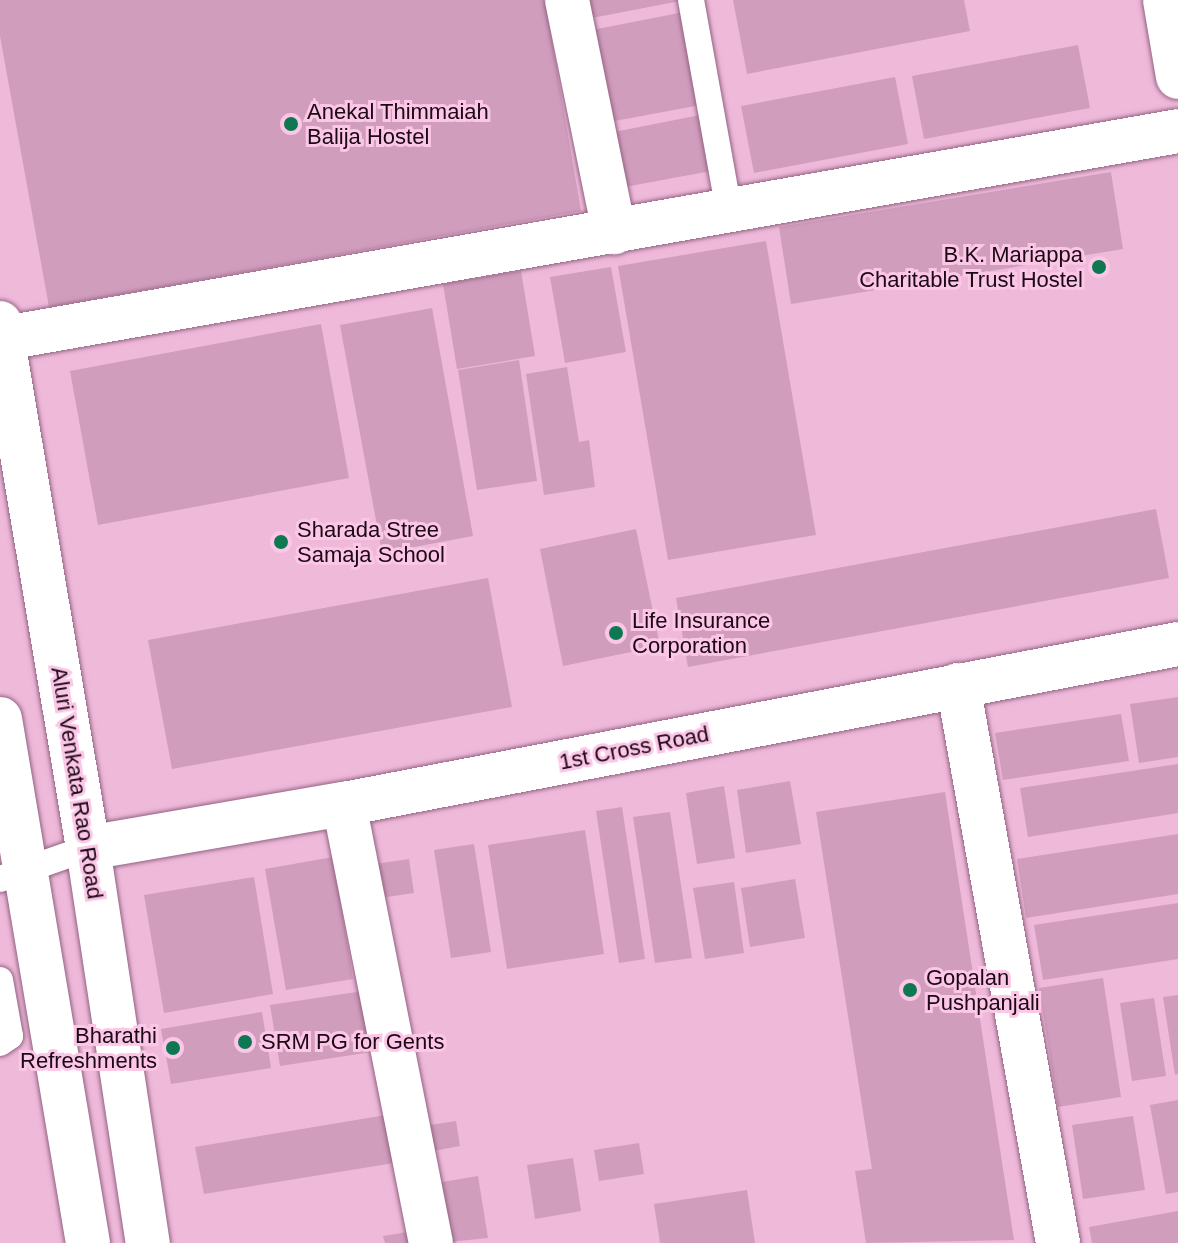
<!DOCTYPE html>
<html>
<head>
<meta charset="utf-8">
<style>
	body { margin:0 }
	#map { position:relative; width:1178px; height:1243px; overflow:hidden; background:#efb9da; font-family:Helvetica,sans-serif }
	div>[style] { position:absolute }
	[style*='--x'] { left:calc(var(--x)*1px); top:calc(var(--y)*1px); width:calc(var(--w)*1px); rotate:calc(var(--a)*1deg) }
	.building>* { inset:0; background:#d19dbd }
	.roads { filter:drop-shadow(0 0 2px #936381) drop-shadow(0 0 2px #936381) }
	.lane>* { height:26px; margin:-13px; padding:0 13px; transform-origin:13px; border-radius:13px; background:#fff }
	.street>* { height:44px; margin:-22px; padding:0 22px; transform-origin:22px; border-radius:22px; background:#fff }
	.secondary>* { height:44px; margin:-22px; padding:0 22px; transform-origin:22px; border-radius:22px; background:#fff }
	.dots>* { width:22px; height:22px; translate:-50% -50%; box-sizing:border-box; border:4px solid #fcc6e7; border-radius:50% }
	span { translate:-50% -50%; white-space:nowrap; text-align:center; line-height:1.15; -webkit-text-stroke:6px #fcc6e7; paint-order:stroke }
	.poi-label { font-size:22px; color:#1b0915 }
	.left { translate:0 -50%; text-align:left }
	.right { translate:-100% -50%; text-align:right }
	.street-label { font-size:22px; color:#1b0915 }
</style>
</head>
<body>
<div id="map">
	<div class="building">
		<div style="clip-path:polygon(0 0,545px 0,581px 211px,49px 307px,0 36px)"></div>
		<div style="clip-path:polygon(583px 0,680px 0,680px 1px,587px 19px)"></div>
		<div style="clip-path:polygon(733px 0,964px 0,970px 31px,747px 74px)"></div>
		<div style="clip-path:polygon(689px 11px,706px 104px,604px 123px,587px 31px)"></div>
		<div style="clip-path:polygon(1078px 45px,1090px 108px,924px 139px,912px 76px)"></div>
		<div style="clip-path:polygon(895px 77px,908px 144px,754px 173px,741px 106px)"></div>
		<div style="clip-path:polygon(700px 115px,711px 171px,614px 189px,604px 134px)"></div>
		<div style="clip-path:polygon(1111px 172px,1123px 249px,791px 304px,779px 227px)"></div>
		<div style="clip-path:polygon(766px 241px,816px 535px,668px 560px,618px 266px)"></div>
		<div style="clip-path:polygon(611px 267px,626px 352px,565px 363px,550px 277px)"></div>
		<div style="clip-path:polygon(521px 271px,535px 356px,457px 369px,443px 284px)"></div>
		<div style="clip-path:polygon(432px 308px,473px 536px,382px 553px,340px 325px)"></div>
		<div style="clip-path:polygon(321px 324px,349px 478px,98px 525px,70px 371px)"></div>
		<div style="clip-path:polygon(519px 360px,537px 481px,477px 490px,458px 370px)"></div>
		<div style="clip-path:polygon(567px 367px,579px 442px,589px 440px,595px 487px,544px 495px,526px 374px)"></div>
		<div style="clip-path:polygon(1156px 509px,1169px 578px,688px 667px,676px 598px)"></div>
		<div style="clip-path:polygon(636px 529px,660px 646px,563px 666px,540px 549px)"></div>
		<div style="clip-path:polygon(488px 578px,512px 707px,172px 769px,148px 640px)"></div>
		<div style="clip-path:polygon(1178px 697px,1178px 757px,1139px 763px,1130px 704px)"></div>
		<div style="clip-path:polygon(1121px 714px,1129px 761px,1003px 780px,995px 733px)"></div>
		<div style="clip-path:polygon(1178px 764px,1178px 813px,1028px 837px,1020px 788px)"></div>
		<div style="clip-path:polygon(790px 781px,801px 844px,746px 853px,737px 790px)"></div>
		<div style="clip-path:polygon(724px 786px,735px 858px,697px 864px,686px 793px)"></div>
		<div style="clip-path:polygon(945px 792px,1014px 1240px,866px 1243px,855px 1171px,872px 1169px,816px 812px)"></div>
		<div style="clip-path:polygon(622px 807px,645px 959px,619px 963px,596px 811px)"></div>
		<div style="clip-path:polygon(670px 812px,692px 958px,655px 963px,633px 817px)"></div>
		<div style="clip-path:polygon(585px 830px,604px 954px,507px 969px,488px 845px)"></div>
		<div style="clip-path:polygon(1178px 834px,1178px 894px,1026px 918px,1017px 859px)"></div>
		<div style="clip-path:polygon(474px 844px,491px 952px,451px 958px,434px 850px)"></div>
		<div style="clip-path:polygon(333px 857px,353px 979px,286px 990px,265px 869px)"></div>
		<div style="clip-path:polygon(409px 859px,414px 893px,380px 898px,375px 864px)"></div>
		<div style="clip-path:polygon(254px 877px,273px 994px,164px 1013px,144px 895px)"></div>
		<div style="clip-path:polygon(795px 879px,805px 938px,750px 947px,741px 888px)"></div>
		<div style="clip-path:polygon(734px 882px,744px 953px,705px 959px,693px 888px)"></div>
		<div style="clip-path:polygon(1178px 903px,1178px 959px,1043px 980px,1034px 925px)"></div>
		<div style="clip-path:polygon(1103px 978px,1121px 1097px,1058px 1107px,1039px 988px)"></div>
		<div style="clip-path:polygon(363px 991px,372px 1052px,280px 1066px,270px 1005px)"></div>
		<div style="clip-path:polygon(1178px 995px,1178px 1074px,1175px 1075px,1163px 997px)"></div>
		<div style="clip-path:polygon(1154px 998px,1166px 1076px,1132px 1081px,1120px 1003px)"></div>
		<div style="clip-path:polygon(262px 1012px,271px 1068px,171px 1084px,161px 1029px)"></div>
		<div style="clip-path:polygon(1178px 1100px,1178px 1192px,1166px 1194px,1150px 1105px)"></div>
		<div style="clip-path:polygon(386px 1115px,394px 1163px,204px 1194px,195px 1147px)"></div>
		<div style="clip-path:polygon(1133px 1116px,1145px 1190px,1083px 1199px,1072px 1125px)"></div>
		<div style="clip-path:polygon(456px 1121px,460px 1146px,428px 1152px,424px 1126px)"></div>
		<div style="clip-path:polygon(639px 1143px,644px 1174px,599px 1181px,594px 1150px)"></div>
		<div style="clip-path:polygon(573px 1158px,581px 1211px,535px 1219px,527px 1165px)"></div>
		<div style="clip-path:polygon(478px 1176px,488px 1238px,439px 1243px,430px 1184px)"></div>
		<div style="clip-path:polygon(747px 1190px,755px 1243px,660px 1243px,654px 1204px)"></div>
		<div style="clip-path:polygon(1178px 1211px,1178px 1243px,1092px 1243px,1089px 1227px)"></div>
		<div style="clip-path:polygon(420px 1230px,423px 1243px,385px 1243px,383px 1236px)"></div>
	</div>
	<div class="roads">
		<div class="lane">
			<div style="--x:691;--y:0;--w:215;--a:79.8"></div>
			<div style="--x:0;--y:879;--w:93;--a:-19.4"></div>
			<div style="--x:0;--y:980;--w:57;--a:79.9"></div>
			<div style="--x:10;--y:1036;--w:12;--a:145"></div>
		</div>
		<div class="street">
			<div style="--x:567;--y:0;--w:237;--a:78.5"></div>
			<div style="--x:0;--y:339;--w:1196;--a:-10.01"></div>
			<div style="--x:958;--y:685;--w:567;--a:79.84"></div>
			<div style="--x:344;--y:804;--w:448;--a:78.8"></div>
		</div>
		<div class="secondary">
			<div style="--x:1165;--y:0;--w:78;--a:80.4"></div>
			<div style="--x:0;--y:323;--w:532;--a:80.48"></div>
			<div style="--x:88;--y:848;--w:400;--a:81.4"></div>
			<div style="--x:0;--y:719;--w:531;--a:80.47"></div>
			<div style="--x:88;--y:848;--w:260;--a:-9.8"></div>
			<div style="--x:344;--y:804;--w:849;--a:-10.86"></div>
		</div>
	</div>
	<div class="dots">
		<div style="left:291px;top:124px;background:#0d7852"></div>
		<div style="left:1099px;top:267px;background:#0d7852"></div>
		<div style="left:281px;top:542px;background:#0d7852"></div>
		<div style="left:616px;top:633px;background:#0d7852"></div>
		<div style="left:910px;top:990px;background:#0d7852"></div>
		<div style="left:245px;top:1042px;background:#0d7852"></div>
		<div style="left:173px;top:1048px;background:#0d7852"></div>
	</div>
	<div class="poi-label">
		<span class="left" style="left:307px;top:124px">Anekal Thimmaiah<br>Balija Hostel</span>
		<span class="right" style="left:1083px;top:267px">B.K. Mariappa<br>Charitable Trust Hostel</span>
		<span class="left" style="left:297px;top:542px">Sharada Stree<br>Samaja School</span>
		<span class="left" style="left:632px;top:633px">Life Insurance<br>Corporation</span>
		<span class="left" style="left:926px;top:990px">Gopalan<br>Pushpanjali</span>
		<span class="right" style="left:157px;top:1048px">Bharathi<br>Refreshments</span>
		<span class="left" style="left:261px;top:1042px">SRM PG for Gents</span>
	</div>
	<div class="street-label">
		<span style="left:634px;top:748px;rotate:-11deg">1st Cross Road</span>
		<span style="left:77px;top:783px;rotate:81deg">Aluri Venkata Rao Road</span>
	</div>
</div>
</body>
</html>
